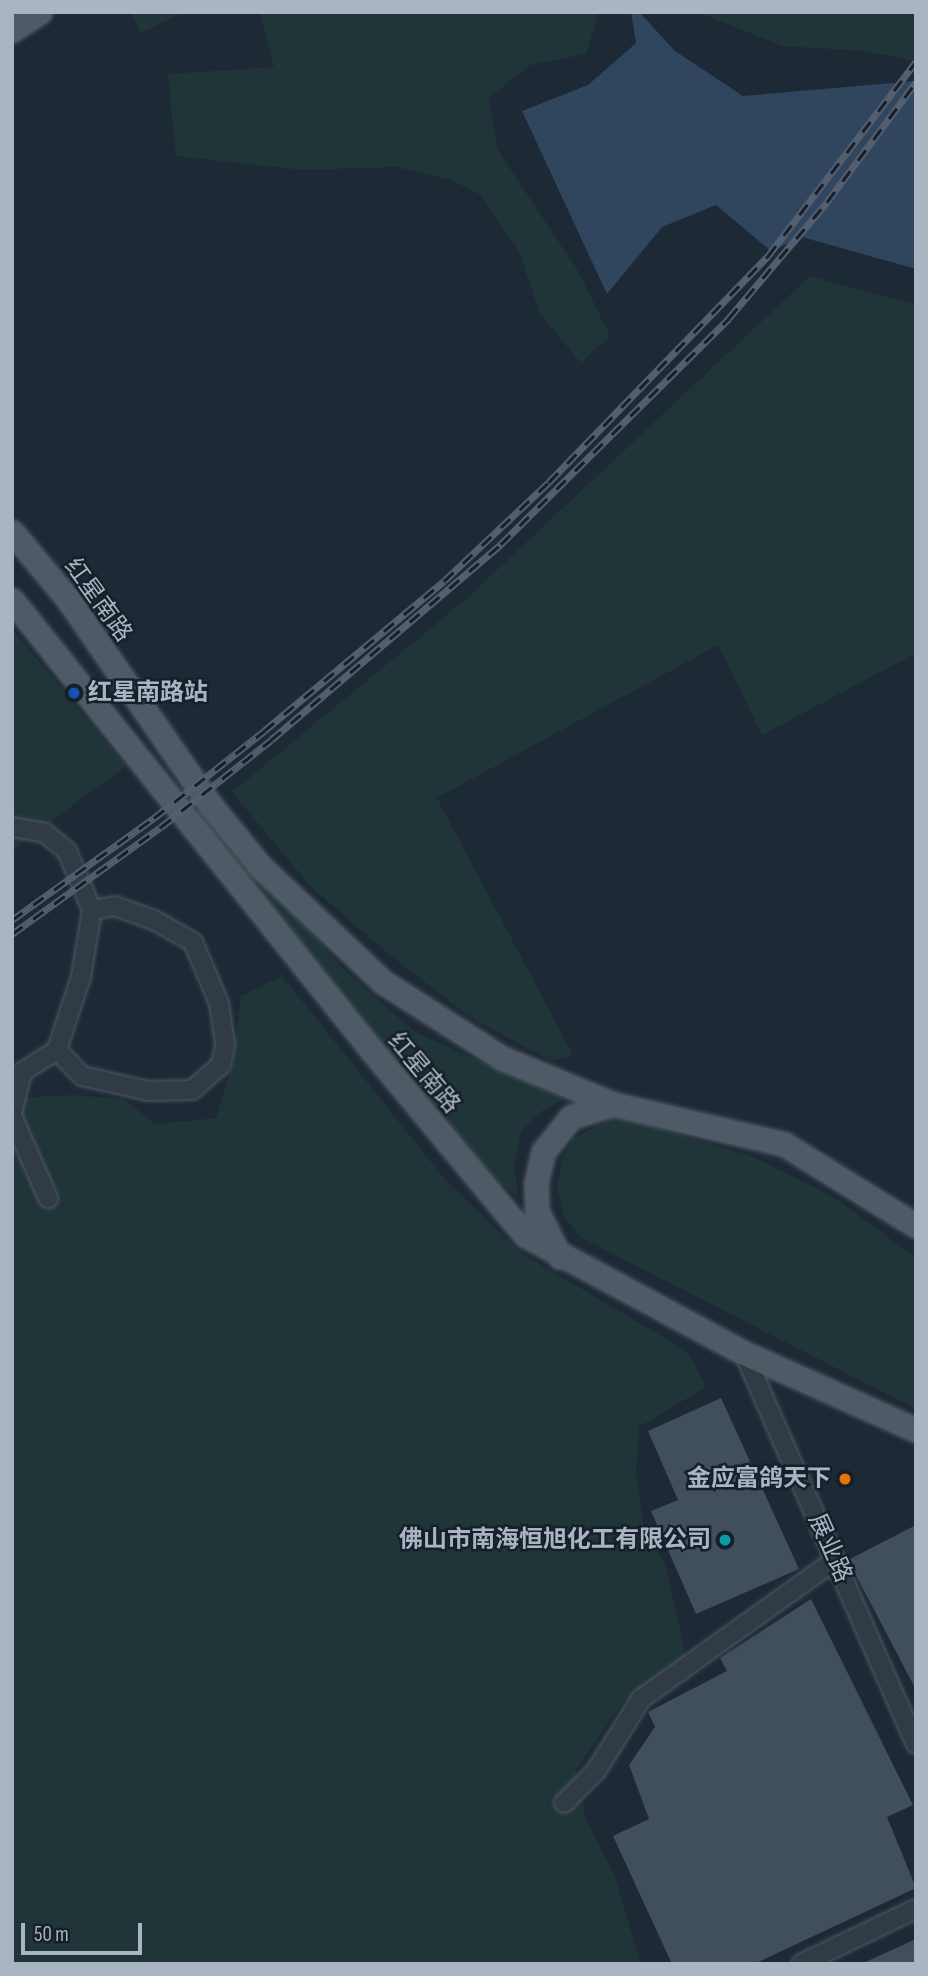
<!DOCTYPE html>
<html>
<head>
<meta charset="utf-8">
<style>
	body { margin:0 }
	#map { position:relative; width:928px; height:1976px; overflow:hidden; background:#1e2936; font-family:"Sofia Sans Condensed","Noto Sans SC",sans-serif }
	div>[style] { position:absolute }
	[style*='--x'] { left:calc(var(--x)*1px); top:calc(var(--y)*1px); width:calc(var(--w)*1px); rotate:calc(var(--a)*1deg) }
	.green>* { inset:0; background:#203537 }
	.water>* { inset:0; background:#30455e }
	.building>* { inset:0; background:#404e5e }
	.roads { filter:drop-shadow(0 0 2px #4e5865) drop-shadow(0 0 2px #4e5865) }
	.minor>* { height:18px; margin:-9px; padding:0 9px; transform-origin:9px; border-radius:9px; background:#313b46 }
	.major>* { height:23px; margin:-11.5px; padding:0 11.5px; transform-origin:11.5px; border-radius:11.5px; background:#4f5a67 }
	.rail>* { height:7px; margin-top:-3.5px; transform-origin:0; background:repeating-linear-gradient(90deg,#17202a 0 13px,#535f6e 0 26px); box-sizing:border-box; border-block:2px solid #535f6e }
	.dots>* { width:19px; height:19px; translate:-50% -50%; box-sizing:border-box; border:4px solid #17202a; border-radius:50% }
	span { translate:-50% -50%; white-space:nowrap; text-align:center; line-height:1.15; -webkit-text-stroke:5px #17202a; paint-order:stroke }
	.street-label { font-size:24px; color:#aab5c4 }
	.poi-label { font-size:24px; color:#aab5c4; font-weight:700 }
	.left { translate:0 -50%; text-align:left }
	.right { translate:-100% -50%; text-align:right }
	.frame { position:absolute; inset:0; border:14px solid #aab5c4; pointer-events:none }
	.scale { position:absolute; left:21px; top:1923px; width:121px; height:32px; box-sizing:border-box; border:4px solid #aab5c4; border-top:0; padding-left:9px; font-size:21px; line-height:24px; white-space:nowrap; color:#aab5c4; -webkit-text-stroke:5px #17202a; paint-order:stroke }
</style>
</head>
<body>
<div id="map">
	<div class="green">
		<div style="clip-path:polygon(130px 12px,183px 12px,141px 33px)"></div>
		<div style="clip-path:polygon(260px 12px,599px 12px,586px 54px,530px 65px,489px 98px,497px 149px,578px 271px,610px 336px,581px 363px,540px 314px,519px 251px,481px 195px,451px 180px,396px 167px,302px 170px,176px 156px,168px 74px,274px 67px)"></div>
		<div style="clip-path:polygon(697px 12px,916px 12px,916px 61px,864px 51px,782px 46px)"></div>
		<div style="clip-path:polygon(810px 276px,916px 305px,916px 653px,762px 735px,718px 645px,437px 798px,573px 1055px,552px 1061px,469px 1017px,384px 950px,311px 887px,232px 792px,465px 600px)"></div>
		<div style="clip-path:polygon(12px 629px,126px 766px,12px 850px)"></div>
		<div style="clip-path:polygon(203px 805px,341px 967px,415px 1032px,564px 1099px,540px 1112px,521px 1132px,514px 1165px,518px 1197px,488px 1174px,267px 907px,196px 811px)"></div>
		<div style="clip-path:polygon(282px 976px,447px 1182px,523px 1254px,688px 1352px,706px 1387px,639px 1427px,636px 1473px,643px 1524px,666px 1567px,686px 1656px,621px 1705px,576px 1770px,586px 1819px,614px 1874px,641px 1964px,12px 1964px,12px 1098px,73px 1095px,123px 1099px,156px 1124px,216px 1118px,233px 1063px,241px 996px)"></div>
		<div style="clip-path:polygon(617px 1116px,751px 1156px,835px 1198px,916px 1258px,916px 1409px,580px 1237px,564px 1216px,557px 1187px,562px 1160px,573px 1138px)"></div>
	</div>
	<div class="water">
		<div style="clip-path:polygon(631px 12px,639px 12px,675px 51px,743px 96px,916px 81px,916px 269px,802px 237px,771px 251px,716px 205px,662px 227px,607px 294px,522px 111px,588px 85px,636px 43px)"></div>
	</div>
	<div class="building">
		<div style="clip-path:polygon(721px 1398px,799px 1569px,696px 1614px,651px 1511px,678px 1500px,648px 1431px)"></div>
		<div style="clip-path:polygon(916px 1525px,916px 1688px,915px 1688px,848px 1560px)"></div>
		<div style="clip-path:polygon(811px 1599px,913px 1805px,887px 1817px,916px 1888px,754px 1964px,672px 1964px,613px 1836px,649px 1819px,629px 1765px,655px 1727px,648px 1712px,727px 1671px,720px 1658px)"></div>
		<div style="clip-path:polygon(916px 1939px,916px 1964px,861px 1964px)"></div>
	</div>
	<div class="roads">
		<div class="minor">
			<div style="--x:12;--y:827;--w:34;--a:10"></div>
			<div style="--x:45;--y:833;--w:28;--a:39"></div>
			<div style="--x:67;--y:851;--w:64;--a:67"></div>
			<div style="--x:92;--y:910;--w:68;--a:99.3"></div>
			<div style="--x:81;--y:977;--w:77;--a:108.2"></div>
			<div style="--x:57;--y:1050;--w:41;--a:147.8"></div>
			<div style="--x:22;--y:1072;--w:42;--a:103.7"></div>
			<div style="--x:57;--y:1050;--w:36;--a:46"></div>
			<div style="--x:82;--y:1076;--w:68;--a:12.8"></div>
			<div style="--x:148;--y:1091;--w:44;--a:-1.3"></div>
			<div style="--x:192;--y:1090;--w:38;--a:-41"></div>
			<div style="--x:221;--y:1065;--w:21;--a:-79"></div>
			<div style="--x:225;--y:1044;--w:41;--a:-98.3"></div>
			<div style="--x:219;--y:1003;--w:66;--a:-113.1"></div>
			<div style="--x:193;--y:942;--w:45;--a:-150.6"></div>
			<div style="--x:154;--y:920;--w:41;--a:-160.3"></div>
			<div style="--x:115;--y:906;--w:23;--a:170"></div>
			<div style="--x:12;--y:1116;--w:90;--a:66.3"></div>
			<div style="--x:744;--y:1353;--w:427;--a:66.3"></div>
			<div style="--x:564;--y:1803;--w:45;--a:-45"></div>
			<div style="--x:596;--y:1771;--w:85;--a:-58"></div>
			<div style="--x:641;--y:1699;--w:239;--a:-35.6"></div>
			<div style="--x:801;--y:1964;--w:127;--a:-25.6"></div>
		</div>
		<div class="major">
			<div style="--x:12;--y:30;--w:33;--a:-33"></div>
			<div style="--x:12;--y:532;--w:86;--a:50.2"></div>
			<div style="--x:67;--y:598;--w:253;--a:55.3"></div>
			<div style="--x:211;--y:806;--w:77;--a:50.8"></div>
			<div style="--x:260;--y:866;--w:169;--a:43.3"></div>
			<div style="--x:383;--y:982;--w:141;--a:32.6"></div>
			<div style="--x:502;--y:1058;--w:120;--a:22.5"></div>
			<div style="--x:613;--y:1104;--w:176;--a:13.2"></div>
			<div style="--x:784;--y:1144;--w:155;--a:31.8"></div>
			<div style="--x:12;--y:600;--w:578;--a:51.39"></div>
			<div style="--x:373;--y:1052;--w:238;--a:50.3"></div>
			<div style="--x:525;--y:1235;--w:249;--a:28.3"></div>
			<div style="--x:744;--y:1353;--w:188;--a:24.1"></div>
			<div style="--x:560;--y:1257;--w:51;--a:-116.6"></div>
			<div style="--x:537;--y:1211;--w:28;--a:-92"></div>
			<div style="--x:536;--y:1183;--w:32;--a:-77"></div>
			<div style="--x:543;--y:1152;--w:45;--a:-51.3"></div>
			<div style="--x:571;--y:1117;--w:44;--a:-17.2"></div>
		</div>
	</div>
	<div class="rail">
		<div style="--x:12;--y:920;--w:175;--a:-35.7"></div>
		<div style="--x:154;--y:818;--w:140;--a:-38.3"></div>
		<div style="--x:264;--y:731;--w:234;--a:-39.8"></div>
		<div style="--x:444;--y:581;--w:144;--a:-43.3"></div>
		<div style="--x:549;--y:482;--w:315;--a:-45.9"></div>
		<div style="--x:768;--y:256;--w:244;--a:-52.7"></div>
		<div style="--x:12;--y:934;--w:183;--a:-35.7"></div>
		<div style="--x:161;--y:827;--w:140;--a:-38.3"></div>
		<div style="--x:271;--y:740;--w:302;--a:-40.4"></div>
		<div style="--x:501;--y:544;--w:321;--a:-44.7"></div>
		<div style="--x:729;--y:318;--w:152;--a:-49.8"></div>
		<div style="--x:827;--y:202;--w:149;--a:-53.4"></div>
	</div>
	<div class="dots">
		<div style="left:74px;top:693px;background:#1a4fb4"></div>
		<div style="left:845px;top:1479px;background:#e8710a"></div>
		<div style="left:725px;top:1540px;background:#0f9aa8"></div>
	</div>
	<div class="street-label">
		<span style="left:98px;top:600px;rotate:54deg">红星南路</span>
		<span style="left:424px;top:1073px;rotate:50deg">红星南路</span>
		<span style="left:830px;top:1548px;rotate:66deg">展业路</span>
	</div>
	<div class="poi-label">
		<span class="left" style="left:88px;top:693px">红星南路站</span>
		<span class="right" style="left:831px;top:1479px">金应富鸽天下</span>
		<span class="right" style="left:711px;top:1540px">佛山市南海恒旭化工有限公司</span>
	</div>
	<div class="frame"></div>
	<div class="scale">50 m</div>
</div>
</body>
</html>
